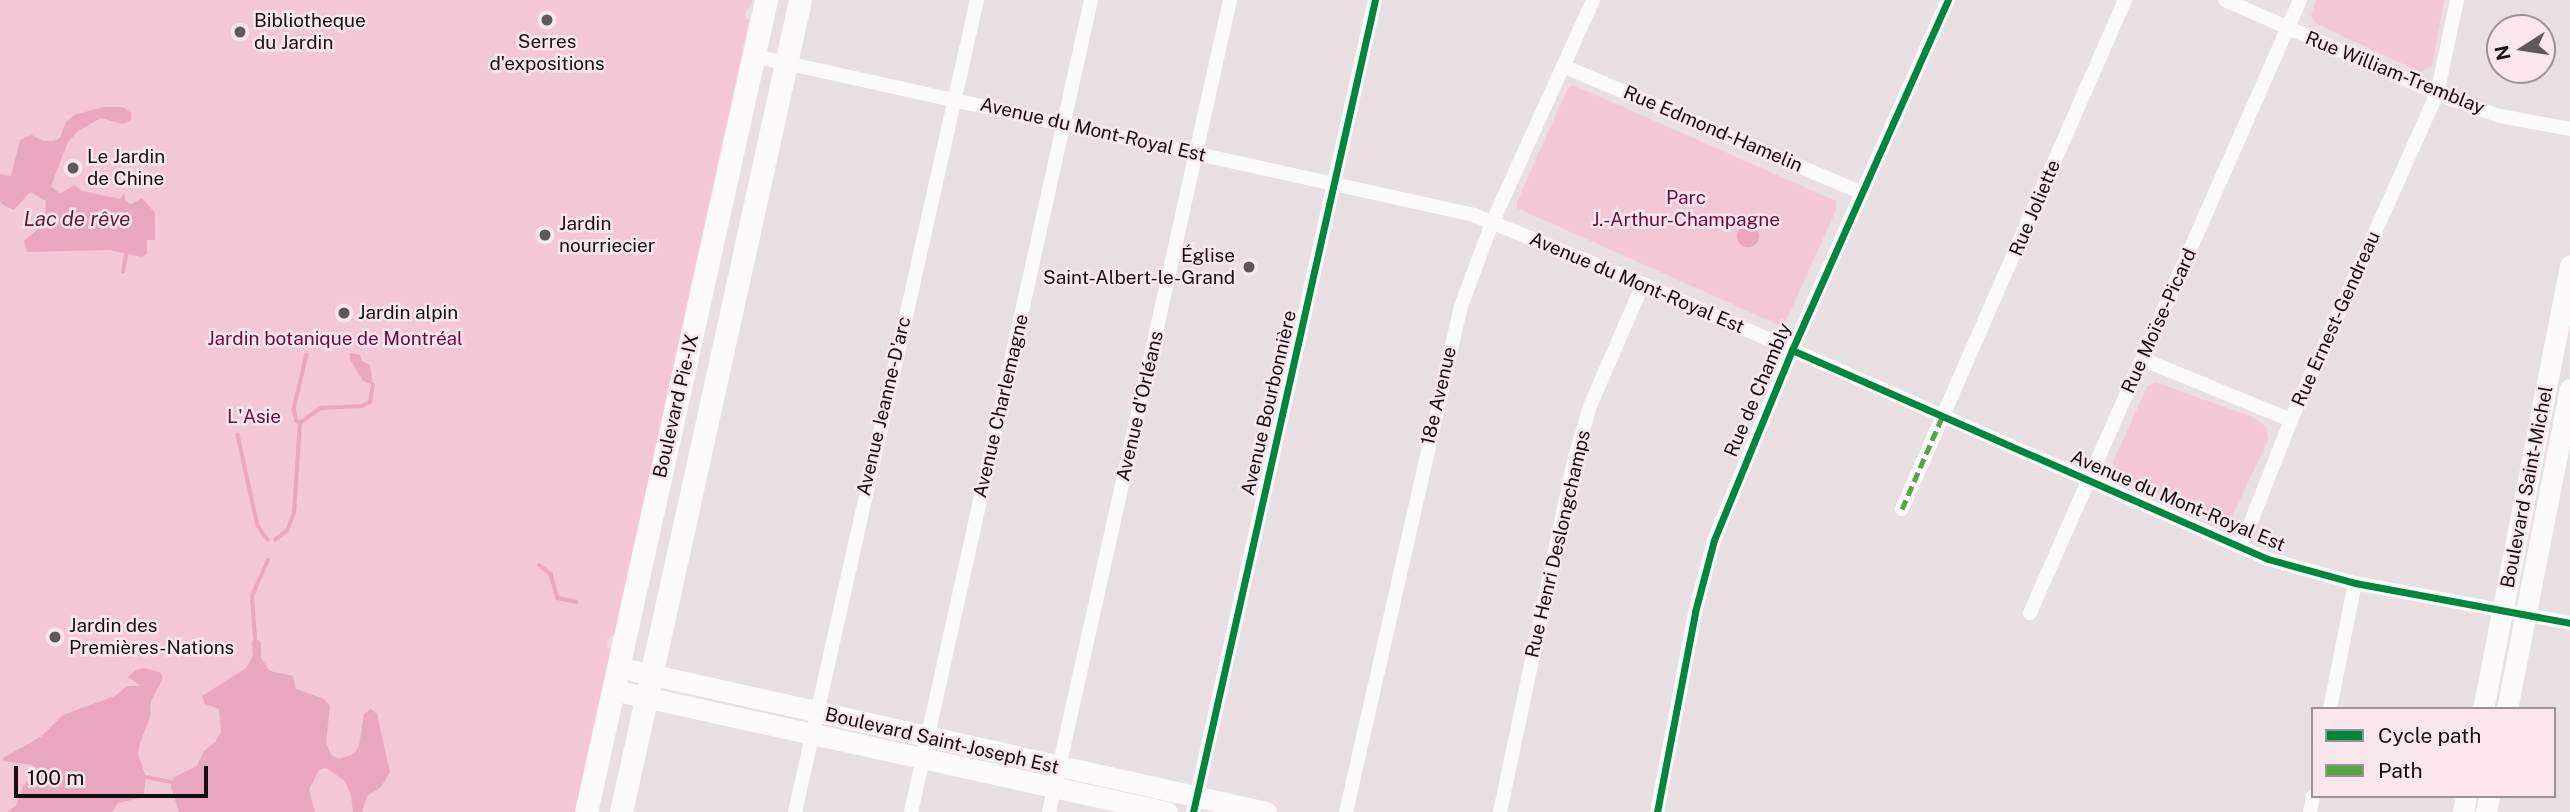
<!DOCTYPE html>
<html>
<head>
<meta charset="utf-8">
<style>
	body { margin:0 }
	#map { position:relative; width:2570px; height:812px; overflow:hidden; background:#e9dee1; font-family:"Public Sans",sans-serif }
	div>[style] { position:absolute }
	[style*='--x'] { left:calc(var(--x)*1px); top:calc(var(--y)*1px); width:calc(var(--w)*1px); rotate:calc(var(--a)*1deg) }
	.green>* { inset:0; background:#f3c7d6 }
	.water>* { inset:0; background:#e8a7be }
	.round { border-radius:50% }
	.stream>* { height:3.5px; margin:-1.75px; padding:0 1.75px; transform-origin:1.75px; border-radius:1.75px; background:#e8a7be }
	.street>* { height:14px; margin:-7px; padding:0 7px; transform-origin:7px; border-radius:7px; background:#fcfafa }
	.secondary>* { height:21px; margin:-10.5px; padding:0 10.5px; transform-origin:10.5px; border-radius:10.5px; background:#fcfafa }
	.primary>* { height:23px; margin:-11.5px; padding:0 11.5px; transform-origin:11.5px; border-radius:11.5px; background:#fcfafa }
	.quiet>* { height:5px; margin-top:-2.5px; transform-origin:0; background:repeating-linear-gradient(90deg,#51a842 0 10px,transparent 0 15px) }
	.cycleway>* { height:7px; margin:-3.5px; padding:0 3.5px; transform-origin:3.5px; border-radius:3.5px; background:#00873e }
	.dots>* { width:19px; height:19px; translate:-50% -50%; box-sizing:border-box; border:4px solid #fae7ed; border-radius:50% }
	span { translate:-50% -50%; white-space:nowrap; text-align:center; line-height:1.15; -webkit-text-stroke:5px #fae7ed; paint-order:stroke }
	.poi-label { font-size:19px; color:#150f11 }
	.left { translate:0 -50%; text-align:left }
	.right { translate:-100% -50%; text-align:right }
	.street-label { font-size:19px; color:#150f11 }
	.park-label { font-size:19px; color:#73053f }
	.water-label { font-size:21px; color:#64163a; font-style:italic }
	.legend { position:absolute; left:2311px; top:707px; width:245px; height:91px; box-sizing:border-box; background:#fae7ed; border:2px solid #9e9195; margin:0; padding:9px 12px; list-style:none; font-size:21px; color:#150f11 }
	.legend li { display:flex; align-items:center; gap:14px; height:35px }
	.legend b { width:35px; border:2px solid #9e9195 }
	.north { position:absolute; left:2486px; top:14px; width:70px; height:70px; box-sizing:border-box; background:#fae7ed; border:2px solid #9e9195; border-radius:50%; rotate:258deg; font-size:19px; font-weight:700; line-height:28px; text-align:center; color:#150f11 }
	.north::after { content:''; display:block; margin:auto; width:24px; height:32px; background:#5f575a; clip-path:polygon(50% 0,100% 100%,50% 72%,0 100%) }
	.scale { position:absolute; left:14px; top:766px; width:194px; height:32px; box-sizing:border-box; border:4px solid #150f11; border-top:0; padding-left:9px; font-size:21px; line-height:24px; white-space:nowrap; color:#150f11; -webkit-text-stroke:5px #fae7ed; paint-order:stroke }
</style>
</head>
<body>
<div id="map">
	<div class="green">
		<div style="clip-path:polygon(0 0,753px 0,746px 12px,745px 19px,749px 20px,615px 634px,608px 639px,607px 646px,611px 649px,576px 812px,0 812px)"></div>
		<div style="clip-path:polygon(2316px 0,2444px 0,2432px 66px,2420px 72px,2315px 23px,2311px 16px)"></div>
		<div style="clip-path:polygon(1573px 85px,1836px 201px,1836px 210px,1785px 323px,1779px 325px,1517px 208px,1517px 202px,1568px 88px)"></div>
		<div style="clip-path:polygon(2155px 382px,2252px 417px,2266px 426px,2268px 440px,2228px 525px,2220px 525px,2114px 471px,2113px 462px,2147px 387px)"></div>
	</div>
	<div class="water">
		<div style="clip-path:polygon(104px 107px,123px 107px,131px 113px,131px 120px,122px 124px,101px 118px,78px 131px,68px 142px,51px 186px,60px 194px,74px 185px,82px 191px,120px 199px,124px 193px,125px 201px,131px 204px,142px 198px,155px 213px,155px 240px,147px 240px,147px 253px,142px 257px,109px 250px,27px 252px,24px 241px,44px 224px,46px 201px,30px 192px,14px 210px,5px 206px,0 202px,0 167px,0 174px,11px 176px,20px 140px,32px 135px,43px 141px,54px 141px,60px 138px,66px 122px,74px 115px)"></div>
		<div class="round" style="left:1737px;top:225px;width:22px;height:22px"></div>
		<div style="clip-path:polygon(350px 353px,360px 355px,362px 361px,370px 365px,373px 385px,363px 381px,350px 359px)"></div>
		<div style="clip-path:polygon(255px 638px,261px 643px,261px 658px,270px 671px,293px 676px,296px 689px,324px 699px,330px 706px,326px 742px,331px 755px,339px 759px,354px 754px,359px 746px,364px 714px,371px 709px,377px 714px,390px 772px,381px 787px,367px 796px,362px 812px,353px 812px,351px 796px,345px 781px,326px 768px,319px 770px,309px 790px,315px 812px,179px 812px,171px 787px,173px 778px,197px 766px,204px 751px,216px 741px,221px 732px,219px 709px,205px 704px,202px 696px,246px 668px,253px 656px,252px 642px)"></div>
		<div style="clip-path:polygon(144px 668px,160px 672px,163px 678px,151px 701px,150px 717px,140px 743px,138px 754px,146px 777px,144px 794px,140px 798px,118px 803px,112px 812px,8px 812px,17px 804px,23px 787px,37px 771px,33px 765px,3px 761px,3px 758px,42px 736px,63px 715px,115px 696px,127px 686px,141px 686px,128px 677px,136px 670px)"></div>
	</div>
	<div class="stream">
		<div style="--x:123;--y:272;--w:17;--a:-80"></div>
		<div style="--x:290;--y:341;--w:11;--a:10"></div>
		<div style="--x:307;--y:355;--w:56;--a:103.5"></div>
		<div style="--x:294;--y:409;--w:12;--a:76"></div>
		<div style="--x:297;--y:421;--w:4;--a:34"></div>
		<div style="--x:300;--y:423;--w:26;--a:-36"></div>
		<div style="--x:321;--y:408;--w:41;--a:-2.8"></div>
		<div style="--x:362;--y:406;--w:9;--a:-27"></div>
		<div style="--x:370;--y:402;--w:17;--a:-80"></div>
		<div style="--x:238;--y:435;--w:93;--a:77.6"></div>
		<div style="--x:258;--y:526;--w:17;--a:54"></div>
		<div style="--x:275;--y:540;--w:15;--a:-37"></div>
		<div style="--x:287;--y:531;--w:19;--a:-69"></div>
		<div style="--x:294;--y:513;--w:90;--a:-86.2"></div>
		<div style="--x:539;--y:565;--w:15;--a:37"></div>
		<div style="--x:551;--y:574;--w:25;--a:74"></div>
		<div style="--x:558;--y:598;--w:19;--a:12"></div>
		<div style="--x:255;--y:638;--w:42;--a:-94.1"></div>
		<div style="--x:252;--y:596;--w:39;--a:-66"></div>
		<div style="--x:146;--y:777;--w:25;--a:11"></div>
	</div>
	<div class="street">
		<div style="--x:2225;--y:0;--w:244;--a:23.7"></div>
		<div style="--x:2448;--y:98;--w:55;--a:19.1"></div>
		<div style="--x:2500;--y:116;--w:71;--a:10.5"></div>
		<div style="--x:754;--y:56;--w:737;--a:12.45"></div>
		<div style="--x:1474;--y:215;--w:183;--a:22.2"></div>
		<div style="--x:1643;--y:284;--w:683;--a:23.75"></div>
		<div style="--x:2268;--y:559;--w:90;--a:15.4"></div>
		<div style="--x:2355;--y:583;--w:219;--a:10.5"></div>
		<div style="--x:1563;--y:66;--w:325;--a:23"></div>
		<div style="--x:2142;--y:359;--w:161;--a:22.3"></div>
		<div style="--x:1902;--y:509;--w:556;--a:-66.34"></div>
		<div style="--x:2241;--y:547;--w:136;--a:-68.5"></div>
		<div style="--x:2291;--y:420;--w:357;--a:-65.9"></div>
		<div style="--x:2437;--y:94;--w:96;--a:-78"></div>
		<div style="--x:2030;--y:613;--w:670;--a:-66.23"></div>
		<div style="--x:2330;--y:709;--w:128;--a:-78.8"></div>
		<div style="--x:795;--y:812;--w:832;--a:-77.37"></div>
		<div style="--x:911;--y:812;--w:832;--a:-77.5"></div>
		<div style="--x:1049;--y:812;--w:832;--a:-77.43"></div>
		<div style="--x:1193;--y:812;--w:832;--a:-77.37"></div>
		<div style="--x:1346;--y:812;--w:519;--a:-77.2"></div>
		<div style="--x:1461;--y:306;--w:89;--a:-69.5"></div>
		<div style="--x:1492;--y:223;--w:245;--a:-65.6"></div>
		<div style="--x:1500;--y:812;--w:355;--a:-78.1"></div>
		<div style="--x:1573;--y:465;--w:61;--a:-73.9"></div>
		<div style="--x:1590;--y:406;--w:133;--a:-66.5"></div>
		<div style="--x:1657;--y:812;--w:204;--a:-79.2"></div>
		<div style="--x:1695;--y:612;--w:74;--a:-75.2"></div>
		<div style="--x:1714;--y:540;--w:205;--a:-67.7"></div>
		<div style="--x:1792;--y:350;--w:383;--a:-66"></div>
		<div style="--x:2310;--y:812;--w:16;--a:-79"></div>
	</div>
	<div class="secondary">
		<div style="--x:618;--y:667;--w:664;--a:12.61"></div>
		<div style="--x:613;--y:690;--w:567;--a:12.42"></div>
		<div style="--x:2483;--y:709;--w:452;--a:-78.9"></div>
		<div style="--x:2507;--y:709;--w:326;--a:-78.9"></div>
		<div style="--x:2463;--y:812;--w:16;--a:-79"></div>
		<div style="--x:2486;--y:812;--w:16;--a:-79"></div>
	</div>
	<div class="primary">
		<div style="--x:586;--y:812;--w:832;--a:-77.5"></div>
		<div style="--x:621;--y:812;--w:831;--a:-77.57"></div>
	</div>
	<div class="quiet">
		<div style="--x:1902;--y:509;--w:103;--a:-66.4"></div>
	</div>
	<div class="cycleway">
		<div style="--x:1792;--y:350;--w:520;--a:23.71"></div>
		<div style="--x:2268;--y:559;--w:90;--a:15.4"></div>
		<div style="--x:2355;--y:583;--w:219;--a:10.5"></div>
		<div style="--x:1193;--y:812;--w:832;--a:-77.37"></div>
		<div style="--x:1657;--y:812;--w:204;--a:-79.2"></div>
		<div style="--x:1695;--y:612;--w:74;--a:-75.2"></div>
		<div style="--x:1714;--y:540;--w:205;--a:-67.7"></div>
		<div style="--x:1792;--y:350;--w:383;--a:-66"></div>
	</div>
	<div class="dots">
		<div style="left:547px;top:20px;background:#5f575a"></div>
		<div style="left:240px;top:32px;background:#5f575a"></div>
		<div style="left:73px;top:168px;background:#5f575a"></div>
		<div style="left:545px;top:235px;background:#5f575a"></div>
		<div style="left:1249px;top:267px;background:#5f575a"></div>
		<div style="left:344px;top:313px;background:#5f575a"></div>
		<div style="left:55px;top:637px;background:#5f575a"></div>
	</div>
	<div class="poi-label">
		<span class="left" style="left:254px;top:32px">Bibliotheque<br>du Jardin</span>
		<span style="left:547px;top:53px">Serres<br>d'expositions</span>
		<span class="left" style="left:87px;top:168px">Le Jardin<br>de Chine</span>
		<span class="left" style="left:559px;top:235px">Jardin<br>nourriecier</span>
		<span class="right" style="left:1235px;top:267px">Église<br>Saint-Albert-le-Grand</span>
		<span class="left" style="left:358px;top:313px">Jardin alpin</span>
		<span class="left" style="left:69px;top:637px">Jardin des<br>Premières-Nations</span>
	</div>
	<div class="street-label">
		<span style="left:2395px;top:73px;rotate:22deg">Rue William-Tremblay</span>
		<span style="left:1713px;top:129px;rotate:23deg">Rue Edmond-Hamelin</span>
		<span style="left:1093px;top:130px;rotate:13deg">Avenue du Mont-Royal Est</span>
		<span style="left:2035px;top:208px;rotate:-67deg">Rue Joliette</span>
		<span style="left:1637px;top:283px;rotate:23deg">Avenue du Mont-Royal Est</span>
		<span style="left:2336px;top:319px;rotate:-66deg">Rue Ernest-Gendreau</span>
		<span style="left:2159px;top:321px;rotate:-66deg">Rue Moïse-Picard</span>
		<span style="left:1758px;top:390px;rotate:-67deg">Rue de Chambly</span>
		<span style="left:1439px;top:396px;rotate:-77deg">18e Avenue</span>
		<span style="left:1269px;top:403px;rotate:-77deg">Avenue Bourbonnière</span>
		<span style="left:676px;top:406px;rotate:-77deg">Boulevard Pie-IX</span>
		<span style="left:884px;top:406px;rotate:-77deg">Avenue Jeanne-D'arc</span>
		<span style="left:1001px;top:406px;rotate:-77deg">Avenue Charlemagne</span>
		<span style="left:1140px;top:406px;rotate:-77deg">Avenue d'Orléans</span>
		<span style="left:2527px;top:487px;rotate:-79deg">Boulevard Saint-Michel</span>
		<span style="left:2178px;top:501px;rotate:23deg">Avenue du Mont-Royal Est</span>
		<span style="left:1558px;top:544px;rotate:-77deg">Rue Henri Deslongchamps</span>
		<span style="left:942px;top:741px;rotate:13deg">Boulevard Saint-Joseph Est</span>
	</div>
	<div class="park-label">
		<span style="left:1686px;top:209px">Parc<br>J.-Arthur-Champagne</span>
		<span style="left:335px;top:339px">Jardin botanique de Montréal</span>
		<span style="left:254px;top:417px">L'Asie</span>
	</div>
	<div class="water-label">
		<span style="left:77px;top:219px">Lac de rêve</span>
	</div>
	<ul class="legend">
	<li><b style="height:9px;background:#00873e"></b>Cycle path</li>
	<li><b style="height:9px;background:#51a842"></b>Path</li>
	</ul>
	<div class="north">N</div>
	<div class="scale">100 m</div>
</div>
</body>
</html>
